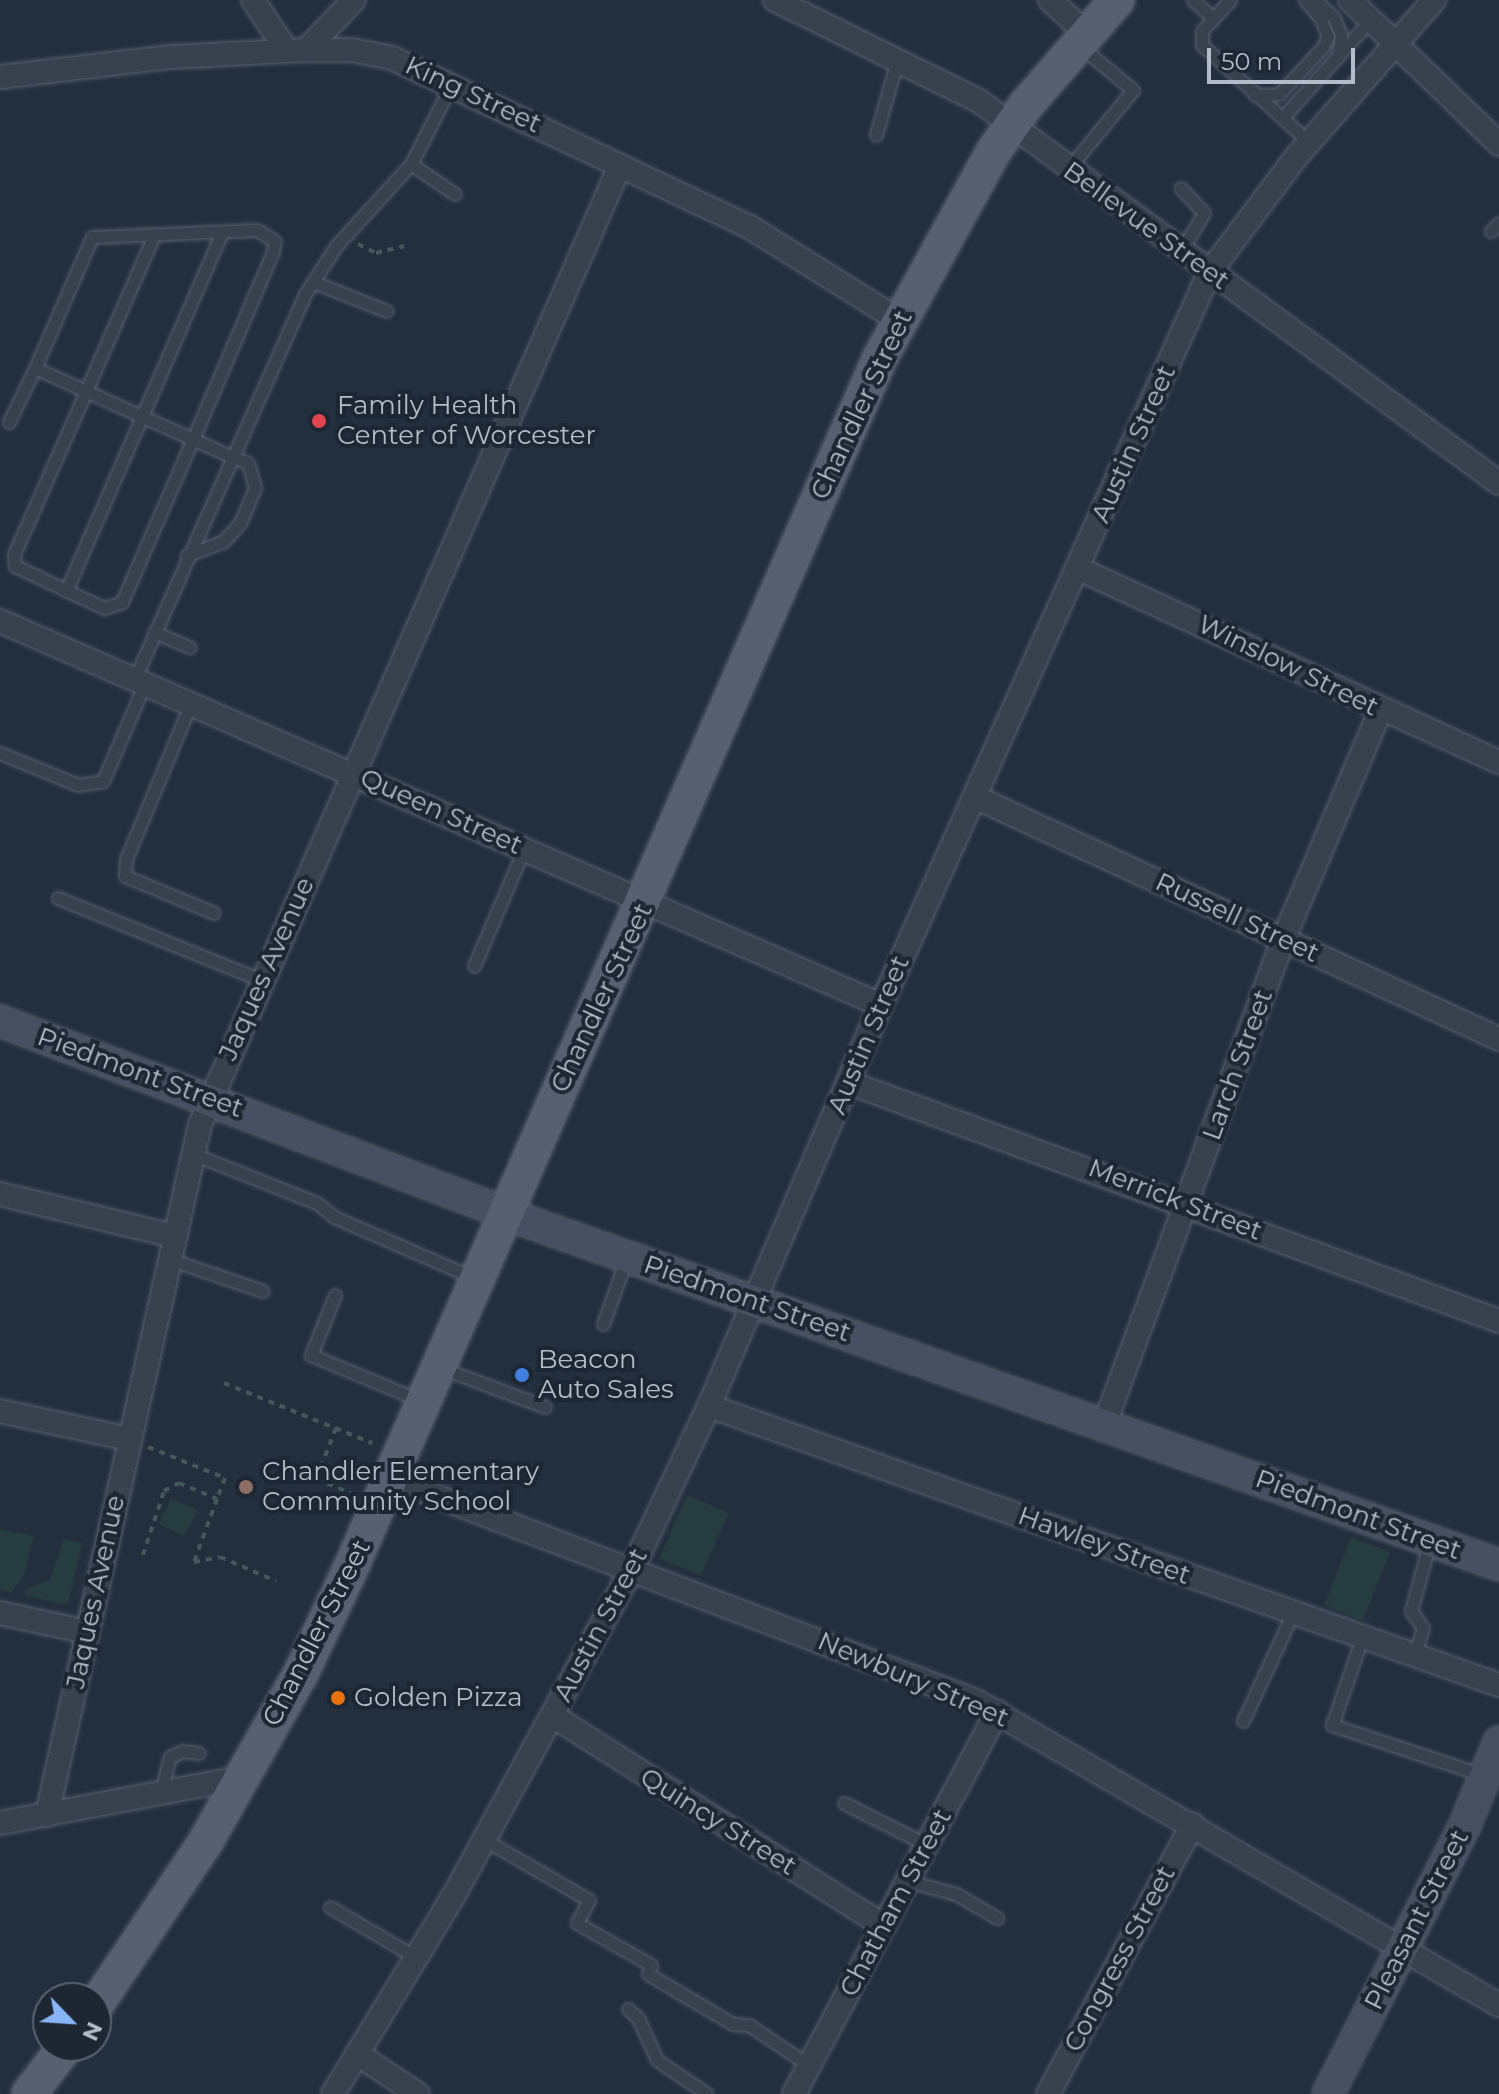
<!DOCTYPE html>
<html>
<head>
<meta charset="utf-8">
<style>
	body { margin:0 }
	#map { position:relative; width:1499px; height:2094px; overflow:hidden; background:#242f3e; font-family:Montserrat,sans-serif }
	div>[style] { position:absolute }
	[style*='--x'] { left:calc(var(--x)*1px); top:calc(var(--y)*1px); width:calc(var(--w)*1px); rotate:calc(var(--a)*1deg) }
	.green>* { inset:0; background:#263c3f }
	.path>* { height:4px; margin-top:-2px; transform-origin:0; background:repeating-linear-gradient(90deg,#44595c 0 6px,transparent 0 12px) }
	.roads { filter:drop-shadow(0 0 2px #565f6c) drop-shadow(0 0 2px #565f6c) }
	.lane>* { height:11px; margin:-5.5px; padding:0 5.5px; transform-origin:5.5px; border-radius:5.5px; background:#38414e }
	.street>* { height:22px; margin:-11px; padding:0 11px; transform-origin:11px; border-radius:11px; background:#38414e }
	.secondary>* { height:30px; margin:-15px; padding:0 15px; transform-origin:15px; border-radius:15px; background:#465061 }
	.primary>* { height:34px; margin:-17px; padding:0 17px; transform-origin:17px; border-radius:17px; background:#56606e }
	.dots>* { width:22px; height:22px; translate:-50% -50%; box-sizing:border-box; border:4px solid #1d2633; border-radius:50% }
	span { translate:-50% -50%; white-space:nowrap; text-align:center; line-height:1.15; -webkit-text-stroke:8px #1d2633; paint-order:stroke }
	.street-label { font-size:26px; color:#b4bcc9 }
	.poi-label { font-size:26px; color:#b4bcc9 }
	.left { translate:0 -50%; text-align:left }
	.north { position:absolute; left:32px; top:1982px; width:80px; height:80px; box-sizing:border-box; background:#1d2633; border:2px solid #59626f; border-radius:50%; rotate:115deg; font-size:22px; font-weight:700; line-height:32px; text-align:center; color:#b4bcc9 }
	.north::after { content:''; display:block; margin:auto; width:28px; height:36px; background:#8ab4f8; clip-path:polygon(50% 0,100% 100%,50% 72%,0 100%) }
	.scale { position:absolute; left:1207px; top:48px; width:148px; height:36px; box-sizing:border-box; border:4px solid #b4bcc9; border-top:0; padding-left:10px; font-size:24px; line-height:28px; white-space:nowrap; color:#b4bcc9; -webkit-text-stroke:6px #1d2633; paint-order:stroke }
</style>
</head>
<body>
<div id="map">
	<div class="green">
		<div style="clip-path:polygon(687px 1495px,729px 1513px,701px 1575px,659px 1559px)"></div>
		<div style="clip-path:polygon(171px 1498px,198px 1511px,184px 1536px,159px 1524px)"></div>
		<div style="clip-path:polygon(0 1529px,34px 1536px,24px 1575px,11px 1593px,0 1590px)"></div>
		<div style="clip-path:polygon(1351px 1537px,1390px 1552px,1363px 1621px,1324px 1605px)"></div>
		<div style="clip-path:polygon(64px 1538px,82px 1543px,68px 1605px,25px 1596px,26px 1589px,50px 1580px)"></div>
	</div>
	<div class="path">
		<div style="--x:358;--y:244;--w:20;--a:27"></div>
		<div style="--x:376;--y:253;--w:29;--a:-14"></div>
		<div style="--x:224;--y:1383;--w:160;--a:22.1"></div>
		<div style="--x:336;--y:1428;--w:55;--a:111.4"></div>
		<div style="--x:316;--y:1479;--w:38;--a:22"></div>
		<div style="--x:148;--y:1447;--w:83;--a:21.9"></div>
		<div style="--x:225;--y:1478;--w:22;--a:111"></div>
		<div style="--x:143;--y:1555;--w:67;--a:-71.8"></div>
		<div style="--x:164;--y:1491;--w:17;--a:-28"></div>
		<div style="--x:179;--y:1483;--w:41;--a:22.8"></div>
		<div style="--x:217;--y:1499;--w:67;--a:110.1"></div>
		<div style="--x:194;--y:1562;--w:26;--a:-11"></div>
		<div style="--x:220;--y:1557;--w:61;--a:23.2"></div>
	</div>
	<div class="roads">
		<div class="lane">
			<div style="--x:1193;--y:0;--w:27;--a:42"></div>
			<div style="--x:1230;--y:0;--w:42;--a:132.1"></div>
			<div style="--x:1202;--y:31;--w:14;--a:90"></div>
			<div style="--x:1202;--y:45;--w:144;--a:42.2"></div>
			<div style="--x:1316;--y:0;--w:25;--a:45"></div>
			<div style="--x:1334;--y:18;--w:18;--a:68"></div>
			<div style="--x:1341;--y:35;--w:22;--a:98"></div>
			<div style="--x:1255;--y:95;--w:24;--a:-2"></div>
			<div style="--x:1279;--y:94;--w:64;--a:-46.9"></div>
			<div style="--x:1323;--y:47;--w:11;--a:-63"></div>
			<div style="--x:1328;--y:37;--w:19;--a:-111"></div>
			<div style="--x:1321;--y:19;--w:25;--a:-130"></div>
			<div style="--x:1284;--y:116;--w:129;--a:-48.1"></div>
			<div style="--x:876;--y:135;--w:77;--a:-74.2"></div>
			<div style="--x:411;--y:164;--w:53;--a:34.3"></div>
			<div style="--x:1068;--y:169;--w:102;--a:-50.6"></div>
			<div style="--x:1133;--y:90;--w:69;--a:-140.3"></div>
			<div style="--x:1491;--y:231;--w:11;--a:-45"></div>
			<div style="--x:154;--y:235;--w:170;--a:113.6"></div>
			<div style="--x:86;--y:391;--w:178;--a:113.8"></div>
			<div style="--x:14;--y:554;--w:12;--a:85"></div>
			<div style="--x:15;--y:566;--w:98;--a:25.3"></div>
			<div style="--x:104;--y:608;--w:19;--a:-18"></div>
			<div style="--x:122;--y:602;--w:178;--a:-66.5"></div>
			<div style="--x:193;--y:439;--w:204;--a:-66.9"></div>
			<div style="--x:273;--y:251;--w:10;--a:-79"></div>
			<div style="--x:275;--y:241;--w:21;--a:-149"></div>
			<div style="--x:257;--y:230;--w:165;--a:177.6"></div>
			<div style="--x:92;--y:237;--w:143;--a:113.5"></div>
			<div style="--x:35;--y:368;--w:56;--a:24.3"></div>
			<div style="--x:86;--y:391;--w:63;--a:24.5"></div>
			<div style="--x:143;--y:417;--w:55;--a:23.7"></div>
			<div style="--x:193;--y:439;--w:41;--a:24.7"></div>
			<div style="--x:230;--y:456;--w:19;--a:21"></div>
			<div style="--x:248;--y:463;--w:26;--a:74"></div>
			<div style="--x:255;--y:488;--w:38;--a:113"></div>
			<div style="--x:240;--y:523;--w:24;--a:132"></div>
			<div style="--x:224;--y:541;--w:40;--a:159"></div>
			<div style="--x:1181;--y:251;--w:44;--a:-58.8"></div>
			<div style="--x:1204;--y:213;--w:34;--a:-133"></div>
			<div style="--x:313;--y:282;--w:79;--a:21.4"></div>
			<div style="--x:9;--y:422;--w:60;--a:-64.3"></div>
			<div style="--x:66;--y:591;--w:391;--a:-66.5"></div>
			<div style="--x:154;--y:632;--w:39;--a:23"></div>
			<div style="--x:135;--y:678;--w:420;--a:-66.1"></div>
			<div style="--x:305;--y:294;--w:57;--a:-57.1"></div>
			<div style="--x:336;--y:246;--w:111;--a:-47.6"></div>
			<div style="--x:411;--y:164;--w:89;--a:-63.1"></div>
			<div style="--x:191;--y:703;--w:169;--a:112.6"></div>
			<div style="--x:126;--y:859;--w:17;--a:93"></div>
			<div style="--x:125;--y:876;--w:96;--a:22.6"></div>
			<div style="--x:0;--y:753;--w:84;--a:22.3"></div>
			<div style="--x:78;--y:785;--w:25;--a:-9"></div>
			<div style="--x:103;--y:781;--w:107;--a:-66.8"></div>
			<div style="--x:58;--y:898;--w:221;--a:22"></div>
			<div style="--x:474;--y:966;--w:127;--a:-66.9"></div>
			<div style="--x:193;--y:1154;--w:133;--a:21.6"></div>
			<div style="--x:317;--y:1203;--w:22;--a:39"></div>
			<div style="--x:334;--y:1217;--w:153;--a:23.5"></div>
			<div style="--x:169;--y:1259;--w:99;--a:18.8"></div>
			<div style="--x:335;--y:1295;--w:65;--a:111.8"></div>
			<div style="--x:311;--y:1355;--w:117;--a:22.6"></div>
			<div style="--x:603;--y:1324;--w:71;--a:-70.3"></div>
			<div style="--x:442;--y:1368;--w:110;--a:20.7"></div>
			<div style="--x:1362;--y:1638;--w:92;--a:109"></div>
			<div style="--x:1332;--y:1725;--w:161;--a:18.4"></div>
			<div style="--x:1414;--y:1656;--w:29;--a:-72"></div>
			<div style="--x:1423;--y:1628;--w:21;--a:-125"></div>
			<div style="--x:1411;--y:1611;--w:73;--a:-74.8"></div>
			<div style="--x:1243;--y:1721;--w:119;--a:-65.2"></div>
			<div style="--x:161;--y:1792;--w:36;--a:-76"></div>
			<div style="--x:170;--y:1757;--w:14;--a:-25"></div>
			<div style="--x:183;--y:1751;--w:16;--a:7"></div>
			<div style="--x:844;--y:1803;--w:93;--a:26.8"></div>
			<div style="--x:485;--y:1840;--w:120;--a:30"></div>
			<div style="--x:589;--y:1900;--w:26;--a:118"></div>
			<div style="--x:577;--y:1923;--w:85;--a:29.6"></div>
			<div style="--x:651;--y:1965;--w:9;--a:108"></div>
			<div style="--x:648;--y:1974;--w:99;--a:30.5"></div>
			<div style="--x:733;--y:2024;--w:16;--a:4"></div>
			<div style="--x:749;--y:2025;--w:73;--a:33.9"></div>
			<div style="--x:908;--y:1881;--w:50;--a:15.2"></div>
			<div style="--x:956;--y:1894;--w:48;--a:30.3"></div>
			<div style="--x:330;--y:1907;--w:101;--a:30.4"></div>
			<div style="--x:628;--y:2009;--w:13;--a:42"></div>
			<div style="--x:638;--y:2018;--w:46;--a:65.7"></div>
			<div style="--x:657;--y:2060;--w:60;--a:34.2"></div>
		</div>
		<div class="street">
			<div style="--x:253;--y:0;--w:61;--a:56.3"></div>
			<div style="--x:775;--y:0;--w:228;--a:26.3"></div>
			<div style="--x:979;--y:101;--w:645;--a:36.3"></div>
			<div style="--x:1050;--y:0;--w:50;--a:42.6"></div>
			<div style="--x:1350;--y:0;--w:207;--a:44"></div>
			<div style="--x:306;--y:50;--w:69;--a:-46.2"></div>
			<div style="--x:0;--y:77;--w:172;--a:-6.7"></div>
			<div style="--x:171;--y:57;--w:135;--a:-3"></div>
			<div style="--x:306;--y:50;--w:46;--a:0"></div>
			<div style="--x:352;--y:50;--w:41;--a:11.3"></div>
			<div style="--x:392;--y:58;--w:394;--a:25.3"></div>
			<div style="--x:748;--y:226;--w:179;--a:32"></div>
			<div style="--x:1077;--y:568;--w:464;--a:24.7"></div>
			<div style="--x:0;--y:621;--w:961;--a:23.55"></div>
			<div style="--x:975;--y:797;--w:577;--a:24.79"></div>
			<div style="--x:850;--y:1083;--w:691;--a:20.14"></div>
			<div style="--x:0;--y:1194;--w:179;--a:13.6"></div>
			<div style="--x:709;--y:1406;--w:838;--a:19.45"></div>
			<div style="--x:0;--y:1411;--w:132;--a:12.2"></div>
			<div style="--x:1105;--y:1423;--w:515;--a:-69.77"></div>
			<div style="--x:1283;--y:940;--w:249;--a:-67"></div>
			<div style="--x:391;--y:1479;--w:626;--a:20.78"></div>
			<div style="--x:976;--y:1701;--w:605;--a:30.17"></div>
			<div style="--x:0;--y:1613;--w:89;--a:12.3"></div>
			<div style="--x:553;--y:1716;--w:392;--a:32.4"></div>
			<div style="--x:47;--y:1815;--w:707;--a:-77.5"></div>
			<div style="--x:200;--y:1125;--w:1047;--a:-66.35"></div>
			<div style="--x:0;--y:1823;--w:245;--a:-10.6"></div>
			<div style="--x:357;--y:2054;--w:73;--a:33.3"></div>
			<div style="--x:333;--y:2094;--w:233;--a:-58.7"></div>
			<div style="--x:454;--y:1895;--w:371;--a:-61.4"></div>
			<div style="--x:632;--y:1569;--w:180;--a:-64.7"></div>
			<div style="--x:709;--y:1406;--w:436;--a:-66.8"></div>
			<div style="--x:881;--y:1005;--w:802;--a:-65.86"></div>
			<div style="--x:1209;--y:273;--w:146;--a:-53.1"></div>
			<div style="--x:1297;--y:156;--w:208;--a:-48.7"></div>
			<div style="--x:794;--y:2094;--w:433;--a:-62"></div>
			<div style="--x:1048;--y:2094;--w:306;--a:-61.8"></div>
		</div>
		<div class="secondary">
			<div style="--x:0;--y:1021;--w:574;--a:20.8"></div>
			<div style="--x:537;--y:1225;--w:1020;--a:19.46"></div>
			<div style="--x:1328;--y:2094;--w:302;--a:-63"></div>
			<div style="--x:1465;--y:1825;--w:90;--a:-67.7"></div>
		</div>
		<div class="primary">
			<div style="--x:96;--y:2005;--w:197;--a:-56.1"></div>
			<div style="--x:206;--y:1841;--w:193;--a:-60.5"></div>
			<div style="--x:301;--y:1673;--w:112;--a:-64.6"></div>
			<div style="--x:349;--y:1572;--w:1325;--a:-66.38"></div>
			<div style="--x:880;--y:358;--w:236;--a:-61.2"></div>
			<div style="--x:994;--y:151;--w:56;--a:-55.2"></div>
			<div style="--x:1026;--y:105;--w:139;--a:-49.1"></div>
			<div style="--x:29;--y:2094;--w:61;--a:-52.4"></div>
		</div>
	</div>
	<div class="dots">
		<div style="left:319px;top:421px;background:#e0444e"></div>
		<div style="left:522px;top:1375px;background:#3f7fe0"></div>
		<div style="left:246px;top:1487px;background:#8d6e63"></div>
		<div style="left:338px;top:1698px;background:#e8710a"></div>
	</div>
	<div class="street-label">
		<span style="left:473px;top:95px;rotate:25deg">King Street</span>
		<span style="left:1146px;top:226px;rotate:36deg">Bellevue Street</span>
		<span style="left:862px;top:405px;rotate:-65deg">Chandler Street</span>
		<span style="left:1134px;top:444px;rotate:-66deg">Austin Street</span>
		<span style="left:1288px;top:666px;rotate:26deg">Winslow Street</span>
		<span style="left:441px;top:812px;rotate:24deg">Queen Street</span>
		<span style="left:1237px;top:918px;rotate:25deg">Russell Street</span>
		<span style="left:267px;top:969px;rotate:-66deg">Jaques Avenue</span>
		<span style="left:602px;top:998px;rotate:-65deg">Chandler Street</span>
		<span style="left:869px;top:1035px;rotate:-67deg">Austin Street</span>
		<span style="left:1238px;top:1065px;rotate:-70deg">Larch Street</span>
		<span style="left:140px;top:1073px;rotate:20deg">Piedmont Street</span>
		<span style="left:1175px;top:1200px;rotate:21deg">Merrick Street</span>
		<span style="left:747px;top:1299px;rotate:19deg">Piedmont Street</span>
		<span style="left:1358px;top:1515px;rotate:20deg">Piedmont Street</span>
		<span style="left:1104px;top:1546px;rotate:20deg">Hawley Street</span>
		<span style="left:96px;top:1592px;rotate:-78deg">Jaques Avenue</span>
		<span style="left:601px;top:1625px;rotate:-62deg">Austin Street</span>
		<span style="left:317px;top:1633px;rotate:-63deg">Chandler Street</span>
		<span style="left:913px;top:1680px;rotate:23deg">Newbury Street</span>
		<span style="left:718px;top:1822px;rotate:32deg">Quincy Street</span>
		<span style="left:896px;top:1903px;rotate:-62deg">Chatham Street</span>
		<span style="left:1417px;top:1920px;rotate:-63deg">Pleasant Street</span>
		<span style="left:1120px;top:1959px;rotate:-62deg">Congress Street</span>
	</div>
	<div class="poi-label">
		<span class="left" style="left:337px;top:421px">Family Health<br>Center of Worcester</span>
		<span class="left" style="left:538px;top:1375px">Beacon<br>Auto Sales</span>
		<span class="left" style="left:262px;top:1487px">Chandler Elementary<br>Community School</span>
		<span class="left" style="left:354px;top:1698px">Golden Pizza</span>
	</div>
	<div class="north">N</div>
	<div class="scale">50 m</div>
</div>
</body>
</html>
